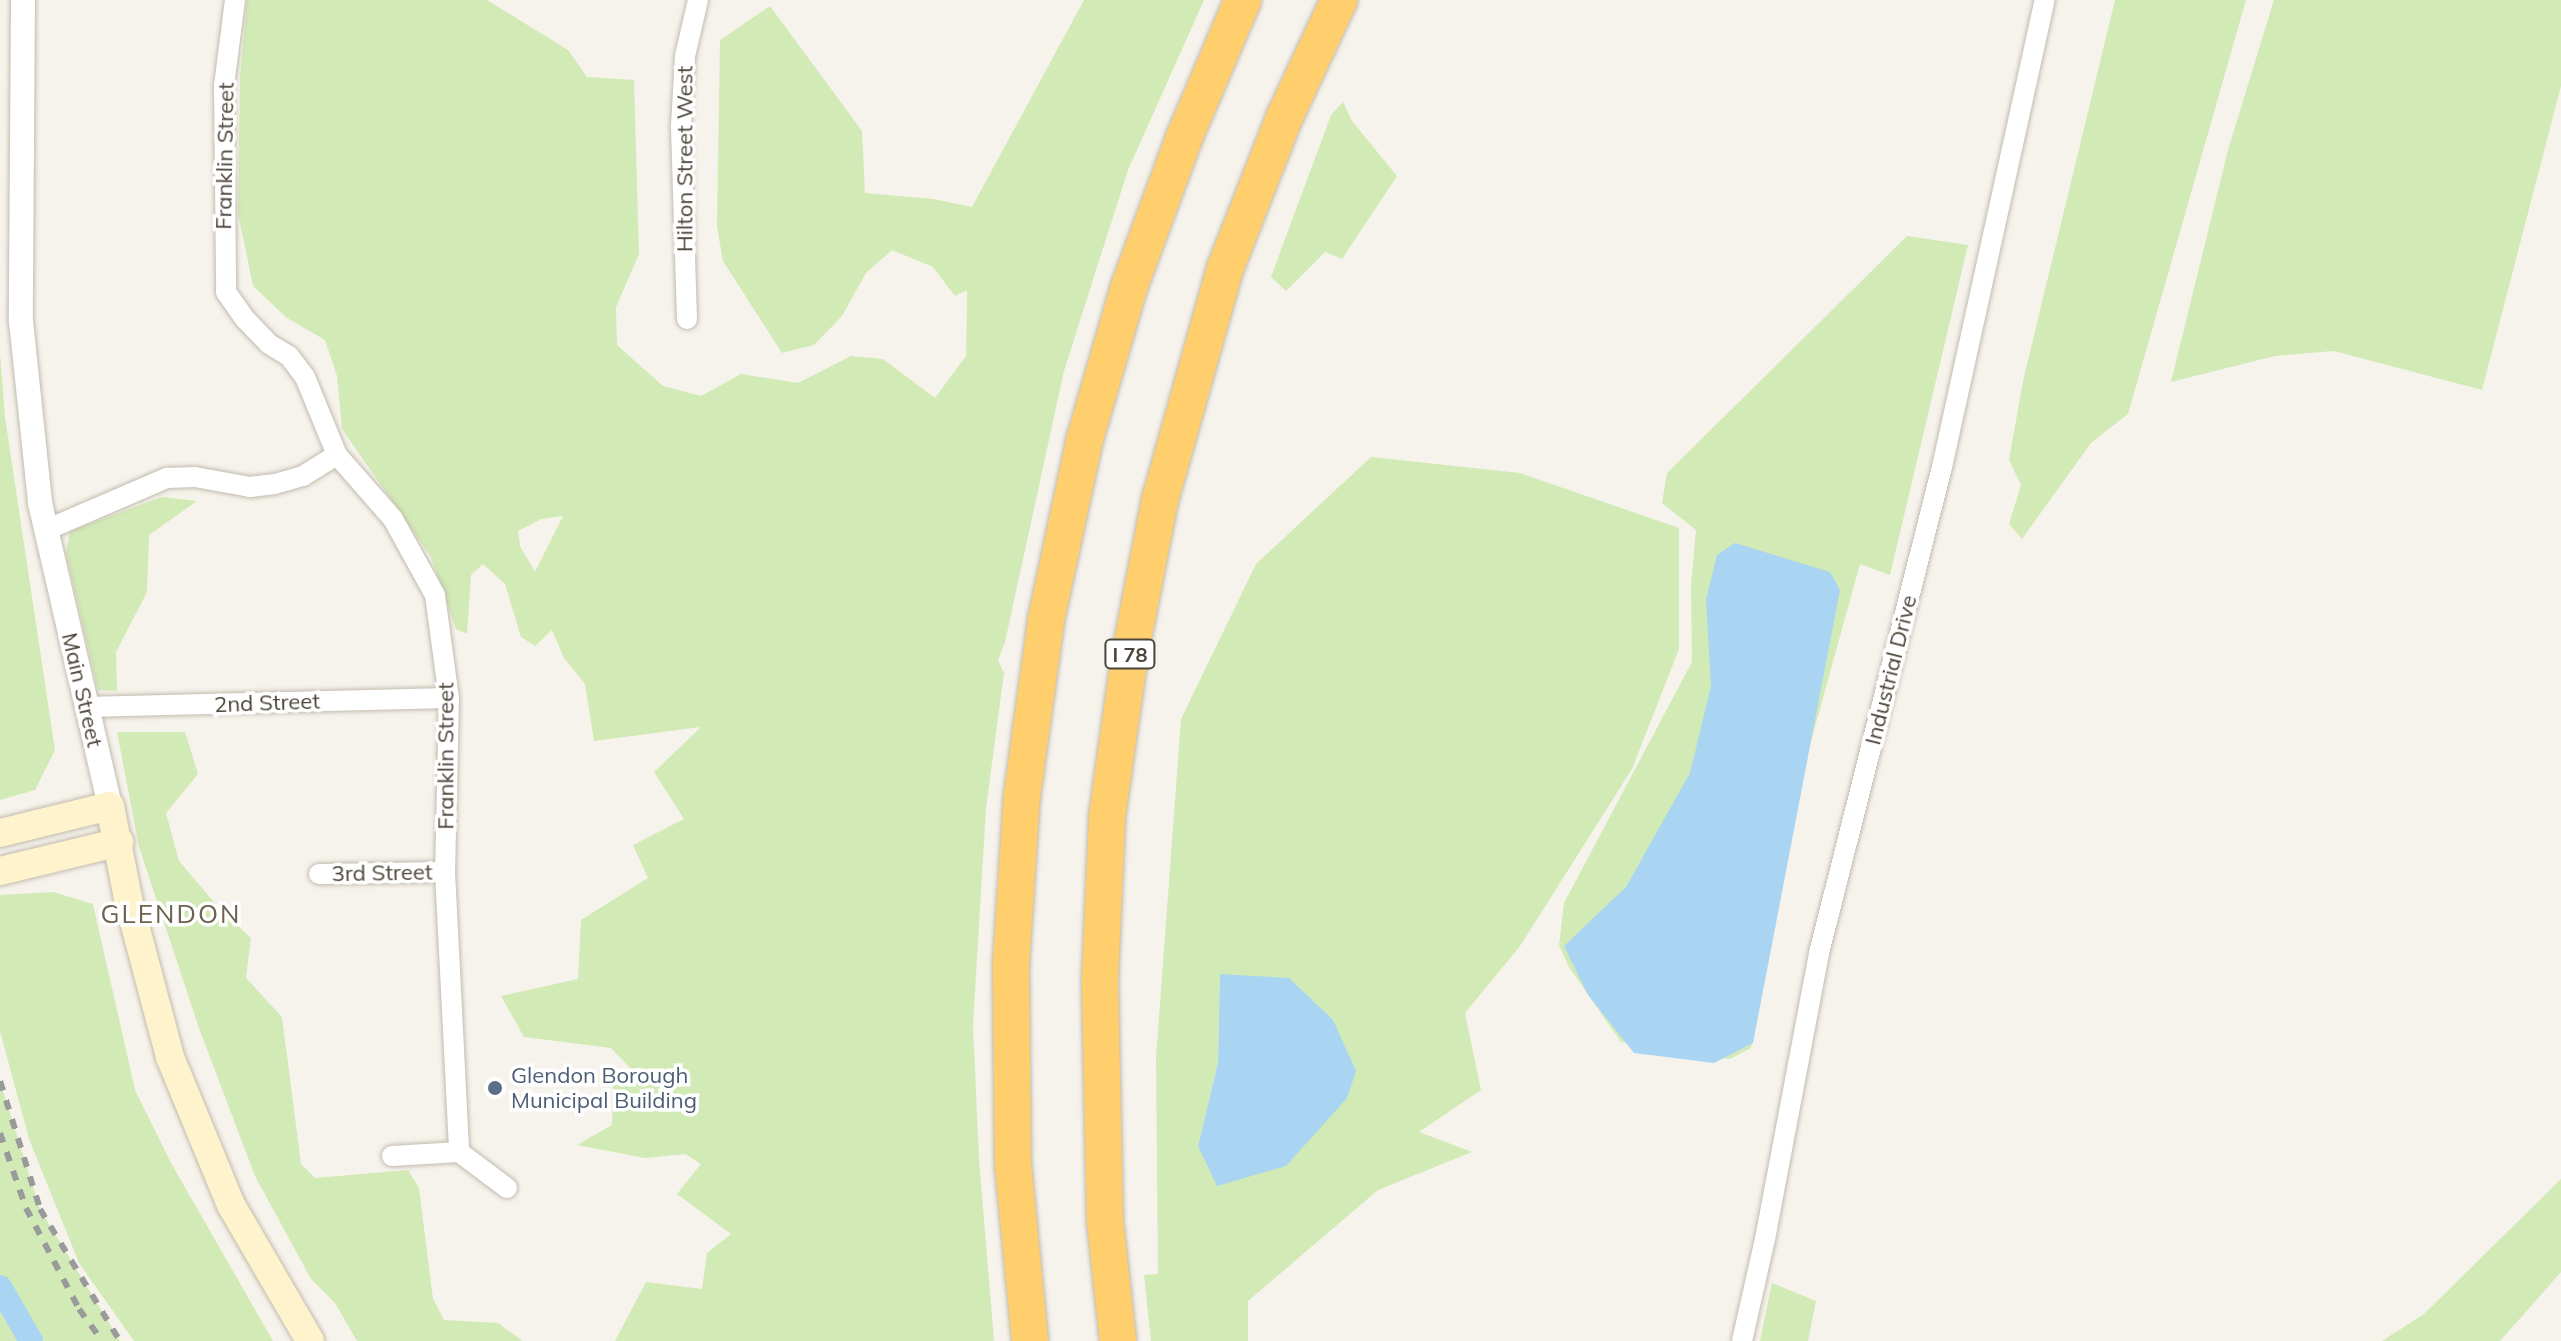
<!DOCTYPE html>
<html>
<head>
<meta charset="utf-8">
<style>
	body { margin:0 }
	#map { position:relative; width:2561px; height:1341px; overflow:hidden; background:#f6f3ec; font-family:Mulish,sans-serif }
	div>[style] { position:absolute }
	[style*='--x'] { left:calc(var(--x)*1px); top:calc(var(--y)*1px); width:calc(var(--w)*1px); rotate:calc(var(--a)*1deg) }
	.green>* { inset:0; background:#d2eab5 }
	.water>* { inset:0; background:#a9d4f2 }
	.canal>* { height:24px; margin:-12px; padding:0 12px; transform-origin:12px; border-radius:12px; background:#a9d4f2 }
	.roads { filter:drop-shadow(0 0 2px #c2bbae) drop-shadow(0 0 2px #c2bbae) }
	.minor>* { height:20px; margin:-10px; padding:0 10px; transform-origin:10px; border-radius:10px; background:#fff }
	.tertiary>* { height:24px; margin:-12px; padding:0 12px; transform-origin:12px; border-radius:12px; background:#fff }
	.secondary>* { height:28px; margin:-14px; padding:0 14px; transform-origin:14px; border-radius:14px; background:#fff3cd }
	.motorway>* { height:36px; margin:-18px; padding:0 18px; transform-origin:18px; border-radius:18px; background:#ffcf6e }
	.rail>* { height:6px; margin-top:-3px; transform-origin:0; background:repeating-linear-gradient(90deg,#9a9a9a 0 10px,transparent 0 20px) }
	.dots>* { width:22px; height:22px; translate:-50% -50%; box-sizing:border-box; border:4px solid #fff; border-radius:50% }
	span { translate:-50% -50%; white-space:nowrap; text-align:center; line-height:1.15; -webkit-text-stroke:7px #fff; paint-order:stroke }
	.shield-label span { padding:2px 6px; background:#fff; border:2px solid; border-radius:6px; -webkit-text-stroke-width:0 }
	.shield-label { font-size:20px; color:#4b4439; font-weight:700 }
	.street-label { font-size:22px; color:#4b4439 }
	.service-label { font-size:22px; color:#4e5e75 }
	.left { translate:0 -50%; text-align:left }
	.quarter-label { font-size:26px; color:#6e6250; letter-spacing:2px }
</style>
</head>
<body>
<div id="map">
	<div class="green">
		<div style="clip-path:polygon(evenodd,247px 0,487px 0,568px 50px,587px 77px,634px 80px,639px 254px,616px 307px,617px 345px,663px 386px,701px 396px,741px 374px,798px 383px,851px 356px,883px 359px,935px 398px,966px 356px,967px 306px,967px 290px,955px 296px,933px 267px,892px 250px,866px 273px,842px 316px,814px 345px,782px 353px,723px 261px,717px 227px,720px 40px,770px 6px,862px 131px,865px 193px,933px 199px,972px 207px,1084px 0,1204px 0,1128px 170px,1064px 371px,1005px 642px,998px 660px,1004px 673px,986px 808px,973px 1025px,979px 1159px,994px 1341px,615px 1341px,646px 1282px,702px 1289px,707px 1253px,731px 1234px,677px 1194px,701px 1164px,685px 1154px,645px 1158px,577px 1145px,612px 1125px,613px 1077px,632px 1070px,611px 1048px,524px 1037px,501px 996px,578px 979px,581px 920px,648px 878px,633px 845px,684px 819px,654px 772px,701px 727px,594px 741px,585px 684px,564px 658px,552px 630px,535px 646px,521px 637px,505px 584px,483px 564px,471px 575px,467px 634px,456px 629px,431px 557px,342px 429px,337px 376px,325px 340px,287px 318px,253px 286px,238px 213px,240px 77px,247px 0,563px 516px,535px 572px,520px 546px,518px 531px,541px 519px,563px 516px)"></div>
		<div style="clip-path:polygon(2115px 0,2246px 0,2128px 414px,2091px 443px,2022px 539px,2009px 524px,2021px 485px,2009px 460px,2023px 381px)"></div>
		<div style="clip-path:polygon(2274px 0,2561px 0,2561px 86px,2482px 390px,2334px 351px,2275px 356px,2171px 382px,2228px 150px)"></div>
		<div style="clip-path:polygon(1343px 102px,1352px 121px,1397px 176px,1342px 259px,1325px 252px,1286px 291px,1271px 277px,1331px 115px)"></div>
		<div style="clip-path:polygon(1907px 236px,1968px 245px,1890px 575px,1860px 564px,1800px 781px,1751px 1048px,1730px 1059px,1621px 1042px,1569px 967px,1559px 945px,1564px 903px,1692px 662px,1691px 585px,1696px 530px,1662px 503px,1667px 473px)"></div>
		<div style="clip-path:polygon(0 352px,5px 417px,55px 750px,35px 790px,0 800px)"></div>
		<div style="clip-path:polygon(evenodd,1371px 457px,1520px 473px,1679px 528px,1679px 649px,1632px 769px,1520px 946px,1465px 1013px,1481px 1090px,1419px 1132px,1472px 1152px,1378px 1190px,1248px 1301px,1248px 1341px,1151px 1341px,1144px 1275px,1158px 1274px,1156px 1058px,1181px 719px,1256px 564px,1371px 457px,1220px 975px,1356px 1071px,1198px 1146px,1218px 1063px,1220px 975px)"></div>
		<div style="clip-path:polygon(162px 497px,197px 501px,149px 535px,147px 592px,116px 652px,117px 691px,98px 690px,66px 553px,70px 531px)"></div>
		<div style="clip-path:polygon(117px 732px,185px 732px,198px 774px,166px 813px,179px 861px,219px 908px,251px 938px,246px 978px,282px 1017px,301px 1164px,315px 1178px,408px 1170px,419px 1188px,433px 1299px,444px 1320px,498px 1323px,523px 1341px,357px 1341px,335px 1303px,311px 1279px,255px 1176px,199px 1028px,139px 847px)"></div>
		<div style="clip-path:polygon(53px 892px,93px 904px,135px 1090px,171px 1163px,273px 1341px,134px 1341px,79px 1263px,29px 1139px,0 1031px,0 895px)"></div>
		<div style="clip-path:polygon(0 1081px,40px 1209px,120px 1341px,0 1341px)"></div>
		<div style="clip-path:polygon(2561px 1179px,2561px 1272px,2500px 1341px,2382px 1341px,2424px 1314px)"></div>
		<div style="clip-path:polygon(1772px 1283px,1816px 1301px,1808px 1341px,1760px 1341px)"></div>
	</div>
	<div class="water">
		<div style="clip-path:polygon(1735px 543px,1830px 572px,1840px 590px,1753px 1043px,1714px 1063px,1634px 1053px,1588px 995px,1564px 946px,1626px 887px,1690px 773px,1711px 686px,1706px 600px,1717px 555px)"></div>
		<div style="clip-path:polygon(1220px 974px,1289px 978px,1333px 1020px,1356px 1071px,1347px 1098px,1286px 1166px,1217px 1186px,1198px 1146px,1218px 1063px)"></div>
	</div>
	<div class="canal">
		<div style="--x:0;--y:1287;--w:62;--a:60.1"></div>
	</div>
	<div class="roads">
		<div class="minor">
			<div style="--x:235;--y:0;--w:87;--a:97.3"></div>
			<div style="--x:224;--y:86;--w:206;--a:89.4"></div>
			<div style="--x:226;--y:292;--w:33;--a:55"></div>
			<div style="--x:245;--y:319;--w:35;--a:46"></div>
			<div style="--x:269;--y:344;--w:23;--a:31"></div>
			<div style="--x:289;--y:356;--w:26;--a:53"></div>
			<div style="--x:305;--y:377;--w:84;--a:67.7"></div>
			<div style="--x:337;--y:455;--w:85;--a:48.8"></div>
			<div style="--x:393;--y:519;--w:87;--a:61.1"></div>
			<div style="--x:435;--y:595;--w:104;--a:82.3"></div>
			<div style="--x:449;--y:698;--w:174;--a:91.3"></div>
			<div style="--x:445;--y:872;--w:280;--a:87.1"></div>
			<div style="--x:687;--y:319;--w:193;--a:-91.8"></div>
			<div style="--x:681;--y:126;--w:70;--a:-86.7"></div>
			<div style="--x:685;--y:56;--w:57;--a:-76.9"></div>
			<div style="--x:46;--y:530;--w:132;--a:-23.3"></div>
			<div style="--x:167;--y:478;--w:28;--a:-2"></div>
			<div style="--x:195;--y:477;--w:56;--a:10.3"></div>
			<div style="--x:250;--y:487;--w:25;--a:-7"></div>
			<div style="--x:275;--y:484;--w:29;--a:-16"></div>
			<div style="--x:303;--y:476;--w:40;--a:-32"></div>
			<div style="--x:85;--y:707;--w:364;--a:-1.4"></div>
			<div style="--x:319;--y:874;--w:126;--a:-0.9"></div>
			<div style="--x:392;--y:1156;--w:67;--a:-3.4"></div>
			<div style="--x:459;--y:1152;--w:60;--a:36.9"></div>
			<div style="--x:1742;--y:1341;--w:105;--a:-77.3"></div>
			<div style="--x:1765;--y:1239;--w:291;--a:-79.3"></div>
			<div style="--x:1819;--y:953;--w:501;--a:-75.8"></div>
			<div style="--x:1942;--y:467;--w:478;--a:-77.6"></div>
		</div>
		<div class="tertiary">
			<div style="--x:23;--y:0;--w:321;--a:90.4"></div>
			<div style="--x:21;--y:321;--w:183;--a:84"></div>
			<div style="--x:40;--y:503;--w:311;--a:77"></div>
		</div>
		<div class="secondary">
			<div style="--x:0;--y:833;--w:113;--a:-13.8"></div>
			<div style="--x:110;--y:806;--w:95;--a:79"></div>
			<div style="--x:128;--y:899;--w:163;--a:75.1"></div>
			<div style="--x:170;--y:1057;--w:160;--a:67.6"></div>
			<div style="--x:231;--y:1205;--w:157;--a:59.8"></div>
			<div style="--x:0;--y:871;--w:123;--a:-13.6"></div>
		</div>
		<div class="motorway">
			<div style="--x:1030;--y:1341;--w:176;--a:-95.5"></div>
			<div style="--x:1013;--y:1166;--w:202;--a:-90.6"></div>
			<div style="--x:1011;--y:964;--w:168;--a:-86.3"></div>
			<div style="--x:1022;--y:796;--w:178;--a:-82.2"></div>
			<div style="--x:1046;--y:620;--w:182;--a:-77.9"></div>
			<div style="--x:1084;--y:442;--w:161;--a:-73.8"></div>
			<div style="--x:1129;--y:287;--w:159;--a:-69.7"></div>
			<div style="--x:1184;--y:138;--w:150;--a:-66.9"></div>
			<div style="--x:1118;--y:1341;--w:120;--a:-96.2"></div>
			<div style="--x:1105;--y:1222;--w:243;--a:-91.2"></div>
			<div style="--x:1100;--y:979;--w:162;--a:-87.5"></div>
			<div style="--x:1107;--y:817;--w:165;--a:-82"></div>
			<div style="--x:1130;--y:654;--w:157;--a:-79"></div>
			<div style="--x:1160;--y:500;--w:240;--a:-74.3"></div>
			<div style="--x:1225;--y:269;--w:164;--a:-68.6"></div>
			<div style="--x:1285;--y:116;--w:128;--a:-65"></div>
		</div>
	</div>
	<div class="rail">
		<div style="--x:0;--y:1081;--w:134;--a:72.6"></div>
		<div style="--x:40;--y:1209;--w:154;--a:58.8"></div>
		<div style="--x:0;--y:1133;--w:79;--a:70.9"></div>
		<div style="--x:26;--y:1208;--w:114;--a:62.3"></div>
		<div style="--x:79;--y:1309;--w:39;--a:54"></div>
	</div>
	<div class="dots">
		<div style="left:495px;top:1088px;background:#5c6f8a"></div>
	</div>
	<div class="shield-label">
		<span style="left:1130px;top:654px">I 78</span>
	</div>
	<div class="street-label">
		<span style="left:225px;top:156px;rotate:-89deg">Franklin Street</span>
		<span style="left:685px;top:159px;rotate:-90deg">Hilton Street West</span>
		<span style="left:1891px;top:670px;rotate:-76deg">Industrial Drive</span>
		<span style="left:82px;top:690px;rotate:77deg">Main Street</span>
		<span style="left:267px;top:703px;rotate:-2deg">2nd Street</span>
		<span style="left:446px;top:756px;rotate:-90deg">Franklin Street</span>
		<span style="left:382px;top:873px;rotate:-1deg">3rd Street</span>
	</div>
	<div class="service-label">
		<span class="left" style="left:511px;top:1088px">Glendon Borough<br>Municipal Building</span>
	</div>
	<div class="quarter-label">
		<span style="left:171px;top:914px">GLENDON</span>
	</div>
</div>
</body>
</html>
